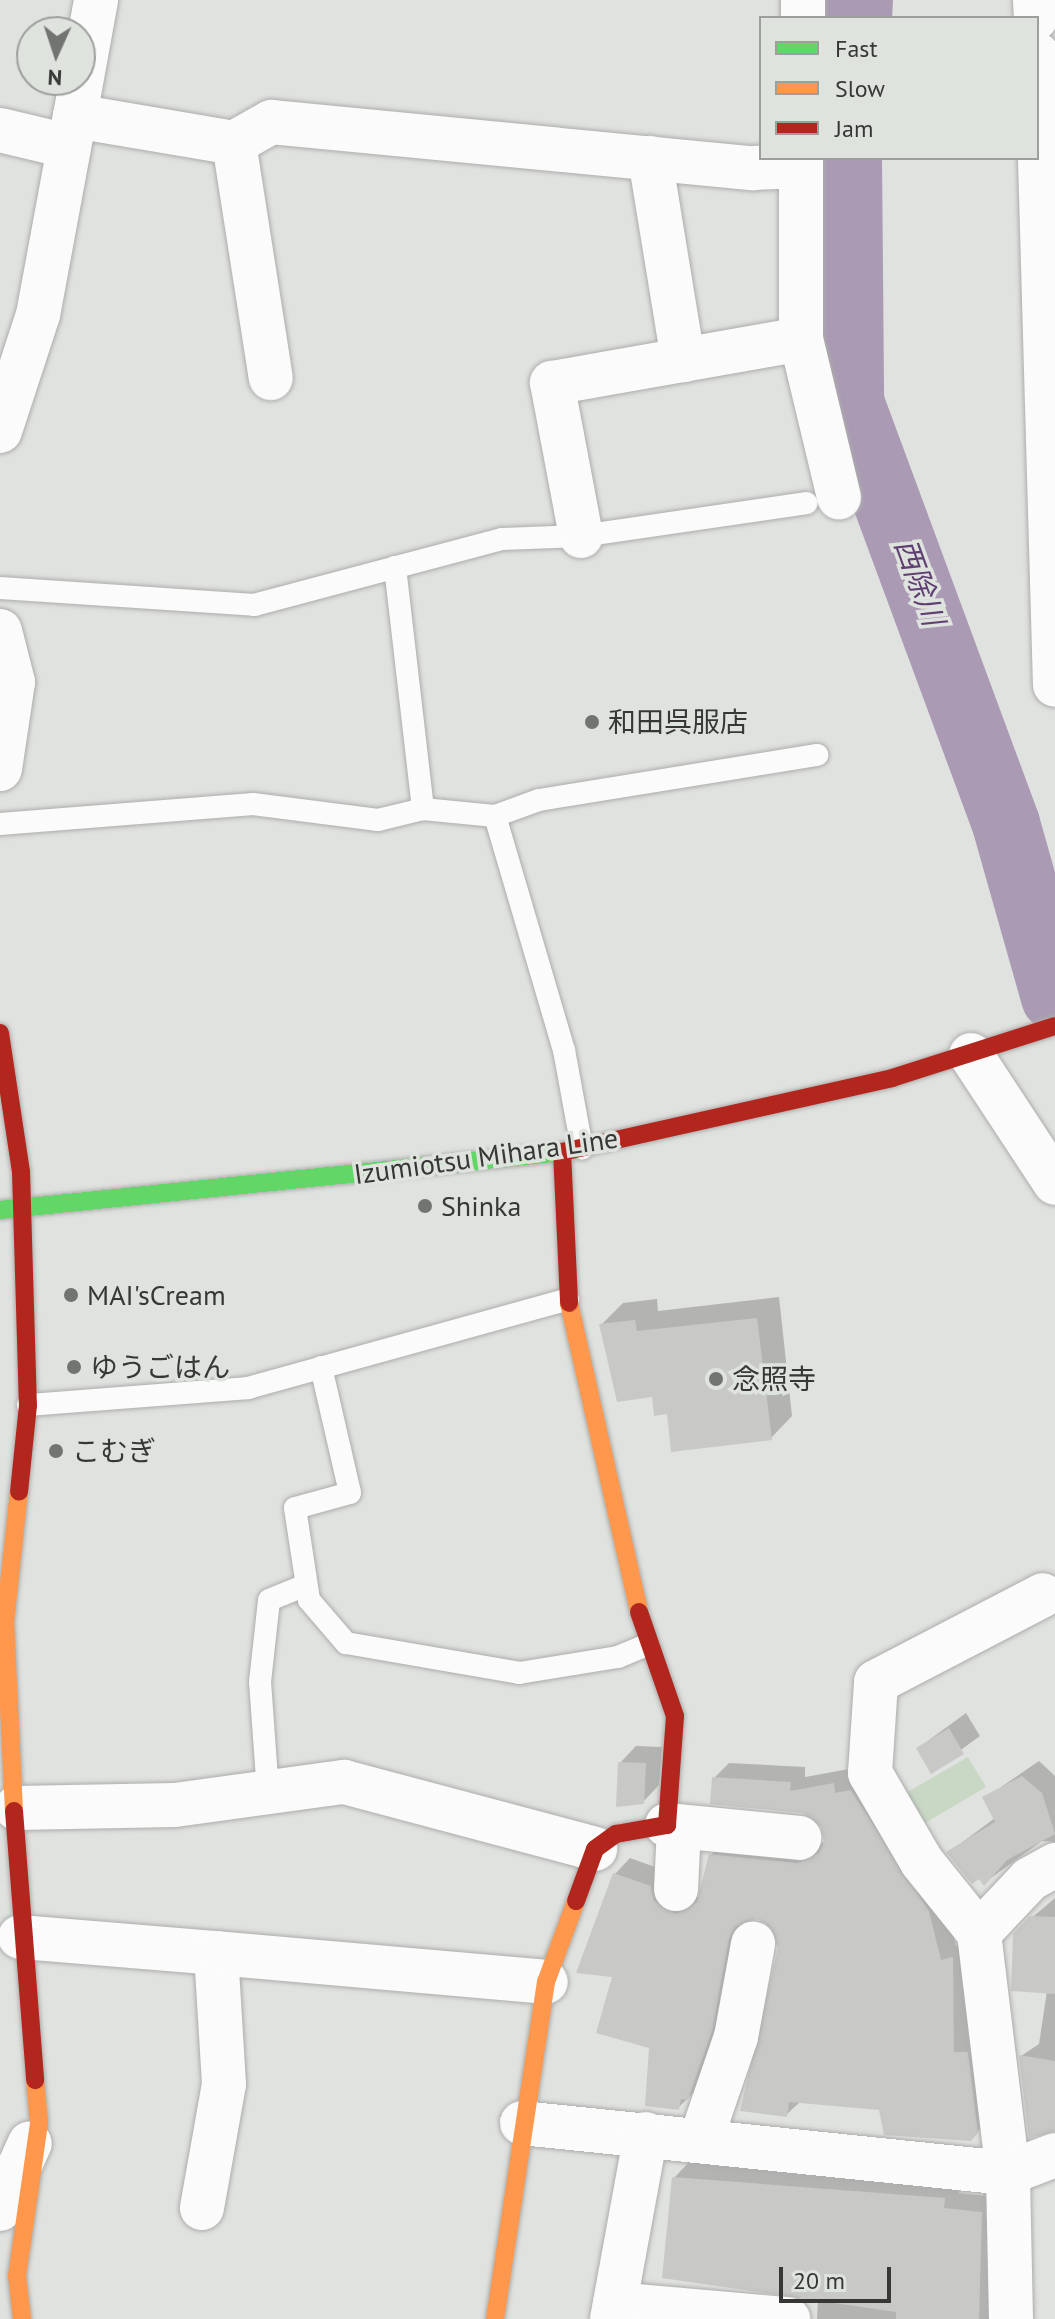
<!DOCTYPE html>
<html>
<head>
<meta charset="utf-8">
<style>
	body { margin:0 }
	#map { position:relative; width:1055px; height:2319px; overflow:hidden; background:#e0e2df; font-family:"PT Sans","Noto Sans JP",sans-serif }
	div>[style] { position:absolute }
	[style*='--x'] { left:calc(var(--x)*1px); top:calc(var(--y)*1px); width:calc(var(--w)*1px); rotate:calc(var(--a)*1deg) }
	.green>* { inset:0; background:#c9d8c5 }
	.shadow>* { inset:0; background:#0003 }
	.stream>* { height:11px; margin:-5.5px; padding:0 5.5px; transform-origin:5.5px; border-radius:5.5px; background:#aa9ab4 }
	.river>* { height:68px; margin:-34px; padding:0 34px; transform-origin:34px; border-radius:34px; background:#aa9ab4 }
	.building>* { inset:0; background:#c8c9c7 }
	.roads { filter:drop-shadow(0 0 2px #acadab) drop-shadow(0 0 2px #acadab) }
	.lane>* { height:22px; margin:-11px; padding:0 11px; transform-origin:11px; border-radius:11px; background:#fafbfa }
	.street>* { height:44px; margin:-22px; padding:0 22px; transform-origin:22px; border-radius:22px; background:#fafbfa }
	.fast>* { height:18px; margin:-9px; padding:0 9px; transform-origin:9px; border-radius:9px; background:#63d668 }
	.slow>* { height:18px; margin:-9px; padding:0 9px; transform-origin:9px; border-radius:9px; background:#ff974d }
	.jam>* { height:18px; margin:-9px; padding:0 9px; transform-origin:9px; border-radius:9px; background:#b3261e }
	.dots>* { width:22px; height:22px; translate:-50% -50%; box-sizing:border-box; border:4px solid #dfe3de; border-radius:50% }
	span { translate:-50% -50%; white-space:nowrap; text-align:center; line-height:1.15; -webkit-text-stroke:7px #dfe3de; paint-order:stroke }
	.poi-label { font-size:28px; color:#373836 }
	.left { translate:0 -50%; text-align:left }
	.street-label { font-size:28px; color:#373836 }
	.water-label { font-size:30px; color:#603f73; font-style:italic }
	.legend { position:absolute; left:759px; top:16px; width:280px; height:144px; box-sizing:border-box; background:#dfe3de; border:2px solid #9c9f9b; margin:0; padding:10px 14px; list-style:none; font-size:24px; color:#373836 }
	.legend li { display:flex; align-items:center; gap:16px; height:40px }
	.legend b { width:40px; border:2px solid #9c9f9b }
	.north { position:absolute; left:16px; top:16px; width:80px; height:80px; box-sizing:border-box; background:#dfe3de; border:2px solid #9c9f9b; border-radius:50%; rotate:183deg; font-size:22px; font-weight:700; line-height:32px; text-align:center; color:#373836 }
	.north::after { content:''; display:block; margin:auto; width:28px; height:36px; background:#727471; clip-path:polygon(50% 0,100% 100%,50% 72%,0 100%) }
	.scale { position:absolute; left:779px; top:2267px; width:112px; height:36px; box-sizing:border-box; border:4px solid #373836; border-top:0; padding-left:10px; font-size:24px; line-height:28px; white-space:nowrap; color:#373836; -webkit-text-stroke:6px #dfe3de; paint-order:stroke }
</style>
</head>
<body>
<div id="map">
	<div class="green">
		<div style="clip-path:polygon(968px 1757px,986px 1787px,922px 1825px,904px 1794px)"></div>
	</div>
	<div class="shadow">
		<div style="clip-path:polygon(779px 1297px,792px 1416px,771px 1438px,668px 1412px,601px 1325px,623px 1303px,657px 1299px,658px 1311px)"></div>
		<div style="clip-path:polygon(966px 1713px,980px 1736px,932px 1771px,918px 1748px)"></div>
		<div style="clip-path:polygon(636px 1746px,662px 1747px,659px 1785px,643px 1802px,620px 1763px)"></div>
		<div style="clip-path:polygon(1039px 1761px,1055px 1776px,1055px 1842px,1042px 1841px,984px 1883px,949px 1852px,995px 1818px,985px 1798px)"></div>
		<div style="clip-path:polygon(729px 1763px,805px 1767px,805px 1777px,849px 1769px,944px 1895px,956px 1946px,968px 1942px,969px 2037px,983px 2038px,993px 2116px,971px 2139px,881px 2108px,801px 2101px,786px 2115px,778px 1934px,759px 1918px,743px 1921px,726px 2013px,694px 2092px,678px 2108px,614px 1975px,615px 1874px,630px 1858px,666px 1871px,679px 1896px,698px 1897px,711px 1855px,726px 1840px,825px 1843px,823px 1826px,803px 1811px,714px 1778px)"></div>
		<div style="clip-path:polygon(1055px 1898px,1055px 2127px,1021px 2056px,1039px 2044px,1047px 1991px,1028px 1921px)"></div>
		<div style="clip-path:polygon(690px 2161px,960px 2182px,959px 2193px,997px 2197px,991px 2319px,817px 2319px,818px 2299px,674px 2178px)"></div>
	</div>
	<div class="stream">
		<div style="--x:808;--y:184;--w:38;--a:5"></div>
	</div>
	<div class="river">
		<div style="--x:858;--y:18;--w:18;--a:-87"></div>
		<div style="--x:848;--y:158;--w:244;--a:89.5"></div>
		<div style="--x:850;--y:402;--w:450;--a:69.7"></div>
		<div style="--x:1006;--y:824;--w:180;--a:74.2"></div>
	</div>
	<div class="building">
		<div style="clip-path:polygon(757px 1318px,772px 1440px,671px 1452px,667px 1414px,654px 1416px,652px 1397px,617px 1402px,599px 1324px,635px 1320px,637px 1331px)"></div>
		<div style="clip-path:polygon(949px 1728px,964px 1754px,931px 1774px,916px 1748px)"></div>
		<div style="clip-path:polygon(618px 1762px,646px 1763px,644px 1804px,616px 1807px)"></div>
		<div style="clip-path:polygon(1022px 1776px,1042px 1793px,1055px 1834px,1007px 1860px,984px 1886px,979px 1879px,972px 1884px,946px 1852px,995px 1822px,982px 1797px)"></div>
		<div style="clip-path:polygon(712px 1777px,791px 1782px,790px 1791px,834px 1783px,835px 1793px,851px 1790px,929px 1911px,941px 1960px,953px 1957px,954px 2052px,968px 2052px,978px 2133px,971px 2141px,884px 2135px,879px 2110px,789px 2102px,787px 2117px,740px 2111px,778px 1948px,770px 1926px,757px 1919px,735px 1927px,729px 1939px,712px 2031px,688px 2100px,681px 2099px,679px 2110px,645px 2106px,649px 2048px,596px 2033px,612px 1977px,576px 1973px,613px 1873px,651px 1886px,654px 1901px,676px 1914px,697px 1902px,709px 1854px,797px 1863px,819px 1853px,824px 1841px,821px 1827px,802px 1813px,710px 1804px)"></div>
		<div style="clip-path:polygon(1030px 1916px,1055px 1917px,1055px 1994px,1011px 1991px,1013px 1934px)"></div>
		<div style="clip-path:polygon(1019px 2055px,1055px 2061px,1055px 2131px,1029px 2138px)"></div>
		<div style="clip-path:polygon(672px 2177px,945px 2198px,944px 2208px,982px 2212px,979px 2319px,896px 2319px,896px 2312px,662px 2278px)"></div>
	</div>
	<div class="roads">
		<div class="lane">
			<div style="--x:395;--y:567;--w:244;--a:83.4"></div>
			<div style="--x:423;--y:809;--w:72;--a:5.6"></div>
			<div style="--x:495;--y:816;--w:47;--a:-20"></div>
			<div style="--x:539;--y:800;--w:282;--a:-9.2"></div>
			<div style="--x:0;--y:588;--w:255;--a:3.8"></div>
			<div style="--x:254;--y:605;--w:257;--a:-14.9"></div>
			<div style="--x:502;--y:539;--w:79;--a:-2.2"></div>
			<div style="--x:581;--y:536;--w:228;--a:-8.3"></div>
			<div style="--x:495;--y:816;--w:244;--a:73.6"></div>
			<div style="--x:564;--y:1050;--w:100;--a:79.6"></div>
			<div style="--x:0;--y:824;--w:254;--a:-4.5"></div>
			<div style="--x:253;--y:804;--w:126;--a:7.3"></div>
			<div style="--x:378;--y:820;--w:46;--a:-13.7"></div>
			<div style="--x:321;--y:1367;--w:129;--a:77"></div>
			<div style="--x:350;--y:1493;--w:57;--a:164.7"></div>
			<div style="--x:295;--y:1508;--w:93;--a:81.3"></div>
			<div style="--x:309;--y:1600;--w:57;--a:49.3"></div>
			<div style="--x:346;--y:1643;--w:176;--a:9.8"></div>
			<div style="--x:519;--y:1673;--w:100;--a:-9.2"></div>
			<div style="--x:618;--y:1657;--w:30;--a:-23"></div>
			<div style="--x:28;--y:1405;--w:221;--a:-4.4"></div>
			<div style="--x:248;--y:1388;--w:332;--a:-15.5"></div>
			<div style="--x:268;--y:1793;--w:111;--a:-94.1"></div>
			<div style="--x:260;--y:1682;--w:82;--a:-83.7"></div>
			<div style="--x:269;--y:1600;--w:40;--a:-22"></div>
		</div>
		<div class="street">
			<div style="--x:1035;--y:0;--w:18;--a:87"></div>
			<div style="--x:803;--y:18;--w:18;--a:-90"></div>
			<div style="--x:1037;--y:54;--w:631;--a:88.37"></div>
			<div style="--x:75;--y:116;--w:118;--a:-79.7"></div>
			<div style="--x:0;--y:130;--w:69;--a:13.4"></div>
			<div style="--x:234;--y:143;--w:238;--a:81.1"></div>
			<div style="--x:650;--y:158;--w:205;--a:80.7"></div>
			<div style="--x:801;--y:166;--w:173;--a:90"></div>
			<div style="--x:801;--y:339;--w:163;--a:76.5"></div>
			<div style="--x:0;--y:431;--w:122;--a:-71.9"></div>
			<div style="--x:38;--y:315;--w:202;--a:-79.5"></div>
			<div style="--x:75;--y:116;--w:161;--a:9.6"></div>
			<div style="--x:234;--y:143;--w:43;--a:-29.6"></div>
			<div style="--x:271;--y:122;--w:484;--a:5.5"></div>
			<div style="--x:753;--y:168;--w:48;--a:-2.4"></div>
			<div style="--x:801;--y:166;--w:8;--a:-90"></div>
			<div style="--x:581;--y:536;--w:156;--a:-100.7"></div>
			<div style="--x:552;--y:383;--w:253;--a:-10"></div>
			<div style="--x:0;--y:631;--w:53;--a:75.7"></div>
			<div style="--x:13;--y:682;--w:88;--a:98.5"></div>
			<div style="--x:971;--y:1055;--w:153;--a:56.7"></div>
			<div style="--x:16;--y:1808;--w:159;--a:-1.1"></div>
			<div style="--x:175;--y:1805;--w:171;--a:-7.8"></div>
			<div style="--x:344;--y:1782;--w:260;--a:14.9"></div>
			<div style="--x:667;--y:1825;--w:133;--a:5.6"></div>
			<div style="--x:676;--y:1889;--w:62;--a:-87.2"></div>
			<div style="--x:979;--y:1933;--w:74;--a:-46.6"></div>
			<div style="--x:1030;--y:1879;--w:29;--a:-29"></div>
			<div style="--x:20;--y:1937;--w:197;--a:4.7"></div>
			<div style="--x:216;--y:1953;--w:131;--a:86.5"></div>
			<div style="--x:224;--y:2084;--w:126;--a:100.1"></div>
			<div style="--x:216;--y:1953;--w:331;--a:5"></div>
			<div style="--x:522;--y:2123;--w:489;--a:5.9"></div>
			<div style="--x:1008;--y:2173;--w:242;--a:-96.9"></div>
			<div style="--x:979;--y:1933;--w:91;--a:-128.8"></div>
			<div style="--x:922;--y:1862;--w:103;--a:-120.3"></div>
			<div style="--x:870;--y:1773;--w:91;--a:-86.2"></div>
			<div style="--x:876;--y:1682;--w:188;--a:-27.5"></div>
			<div style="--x:701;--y:2139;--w:108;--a:-71.1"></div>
			<div style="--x:736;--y:2037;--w:95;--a:-79.6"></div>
			<div style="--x:0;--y:2209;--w:72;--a:-65.6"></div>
			<div style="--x:615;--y:2304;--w:174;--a:5"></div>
			<div style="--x:612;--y:2319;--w:188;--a:-79.6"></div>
			<div style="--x:1011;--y:2319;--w:146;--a:-91.2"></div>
			<div style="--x:1008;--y:2173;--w:50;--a:-21"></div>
		</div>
		<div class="fast">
			<div style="--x:0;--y:1210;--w:565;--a:-5.89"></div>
		</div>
		<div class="slow">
			<div style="--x:569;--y:1303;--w:317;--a:77.2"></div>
			<div style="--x:14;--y:1811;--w:189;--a:-92.7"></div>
			<div style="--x:5;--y:1622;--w:131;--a:-83.9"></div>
			<div style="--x:22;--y:2319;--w:43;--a:-96.6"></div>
			<div style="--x:17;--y:2276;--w:155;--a:-81.8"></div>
			<div style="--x:39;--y:2123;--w:43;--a:-95.3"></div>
			<div style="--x:495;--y:2319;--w:341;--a:-81.4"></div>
			<div style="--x:546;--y:1982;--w:86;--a:-69.7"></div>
		</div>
		<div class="jam">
			<div style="--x:0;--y:1033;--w:141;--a:81.4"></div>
			<div style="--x:21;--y:1172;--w:233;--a:88.3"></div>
			<div style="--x:28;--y:1405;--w:87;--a:95.9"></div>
			<div style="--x:562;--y:1152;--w:151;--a:87.3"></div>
			<div style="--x:562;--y:1152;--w:338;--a:-12.6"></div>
			<div style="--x:892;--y:1078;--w:171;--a:-17.7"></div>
			<div style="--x:14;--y:1811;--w:270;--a:85.5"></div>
			<div style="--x:576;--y:1901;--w:55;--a:-69.9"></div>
			<div style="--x:595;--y:1849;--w:26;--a:-36"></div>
			<div style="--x:616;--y:1834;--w:52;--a:-10"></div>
			<div style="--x:667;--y:1825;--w:109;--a:-85.8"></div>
			<div style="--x:675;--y:1716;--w:110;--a:-109.1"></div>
		</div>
	</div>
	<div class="dots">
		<div style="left:592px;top:722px;background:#727471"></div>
		<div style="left:425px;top:1206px;background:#727471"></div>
		<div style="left:71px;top:1295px;background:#727471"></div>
		<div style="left:74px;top:1367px;background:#727471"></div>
		<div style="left:716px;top:1379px;background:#727471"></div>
		<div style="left:56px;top:1451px;background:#727471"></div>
	</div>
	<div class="poi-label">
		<span class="left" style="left:608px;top:722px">和田呉服店</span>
		<span class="left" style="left:441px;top:1206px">Shinka</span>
		<span class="left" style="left:87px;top:1295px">MAI'sCream</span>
		<span class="left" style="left:90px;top:1367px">ゆうごはん</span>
		<span class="left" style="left:732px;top:1379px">念照寺</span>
		<span class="left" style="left:72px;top:1451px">こむぎ</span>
	</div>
	<div class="street-label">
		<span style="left:486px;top:1156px;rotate:-8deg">Izumiotsu Mihara Line</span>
	</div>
	<div class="water-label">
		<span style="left:920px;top:582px;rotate:70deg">西除川</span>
	</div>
	<ul class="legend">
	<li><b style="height:10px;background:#63d668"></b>Fast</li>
	<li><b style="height:10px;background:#ff974d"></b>Slow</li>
	<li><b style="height:10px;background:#b3261e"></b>Jam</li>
	</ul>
	<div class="north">N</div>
	<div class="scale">20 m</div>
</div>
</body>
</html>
